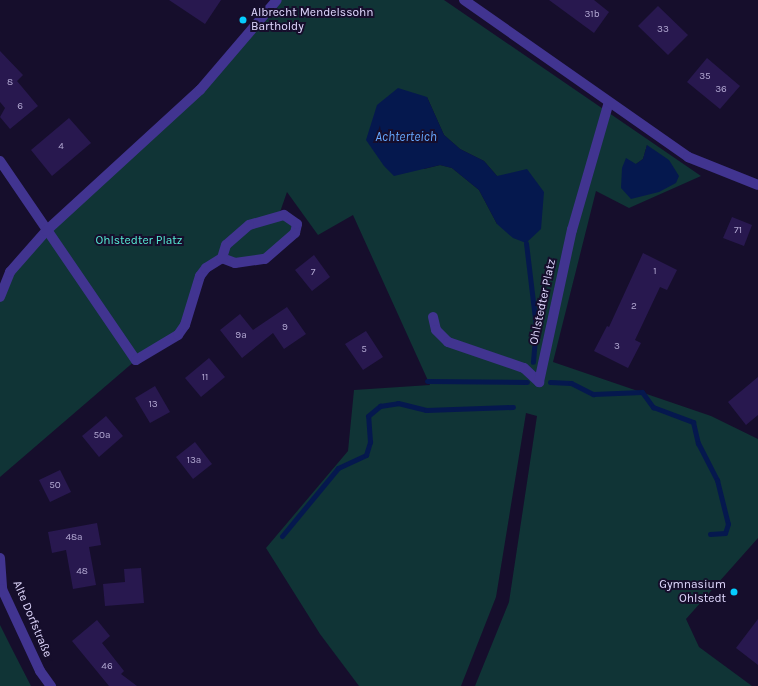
<!DOCTYPE html>
<html>
<head>
<meta charset="utf-8">
<style>
	body { margin:0 }
	#map { position:relative; width:758px; height:686px; overflow:hidden; background:#160e2c; font-family:Karla,sans-serif }
	div>[style] { position:absolute }
	[style*='--x'] { left:calc(var(--x)*1px); top:calc(var(--y)*1px); width:calc(var(--w)*1px); rotate:calc(var(--a)*1deg) }
	.green>* { inset:0; background:#103436 }
	.water>* { inset:0; background:#05184e }
	.stream>* { height:5px; margin:-2.5px; padding:0 2.5px; transform-origin:2.5px; border-radius:2.5px; background:#05184e }
	.building>* { inset:0; background:#28184f }
	.minor>* { height:10px; margin:-5px; padding:0 5px; transform-origin:5px; border-radius:5px; background:#413490 }
	.tertiary>* { height:10px; margin:-5px; padding:0 5px; transform-origin:5px; border-radius:5px; background:#413490 }
	.dots>* { width:11px; height:11px; translate:-50% -50%; box-sizing:border-box; border:2px solid #160e2c; border-radius:50% }
	span { translate:-50% -50%; white-space:nowrap; text-align:center; line-height:1.15; -webkit-text-stroke:4px #160e2c; paint-order:stroke }
	.number-label { font-size:10px; color:#b3a9d3 }
	.number-label span { -webkit-text-stroke-width:0 }
	.poi-label { font-size:12px; color:#e1d9ff }
	.left { translate:0 -50%; text-align:left }
	.right { translate:-100% -50%; text-align:right }
	.park-label { font-size:12px; color:#57edd6 }
	.street-label { font-size:12px; color:#e1d9ff }
	.water-label { font-size:13px; color:#67a9ff; font-style:italic }
</style>
</head>
<body>
<div id="map">
	<div class="green">
		<div style="clip-path:polygon(evenodd,277px 0,444px 0,701px 176px,629px 208px,596px 191px,553px 362px,711px 416px,758px 439px,758px 538px,686px 619px,699px 647px,752px 686px,475px 686px,509px 602px,537px 416px,526px 413px,496px 597px,461px 686px,359px 686px,320px 634px,266px 548px,348px 451px,354px 390px,430px 385px,353px 215px,318px 235px,287px 192px,279px 215px,297px 224px,265px 259px,222px 258px,206px 268px,185px 325px,136px 360px,0 477px,0 297px,10px 272px,46px 231px,200px 90px,277px 0,427px 97px,444px 135px,460px 149px,484px 161px,497px 176px,497px 224px,479px 190px,452px 168px,440px 165px,424px 169px,427px 97px,277px 0,647px 145px,659px 192px,636px 164px,643px 159px,647px 145px)"></div>
		<div style="clip-path:polygon(0 625px,11px 647px,31px 686px,0 686px)"></div>
	</div>
	<div class="water">
		<div style="clip-path:polygon(398px 88px,427px 97px,444px 135px,460px 149px,484px 161px,497px 176px,527px 169px,544px 192px,541px 229px,526px 243px,513px 238px,497px 224px,479px 190px,452px 168px,440px 165px,394px 176px,384px 166px,366px 140px,377px 105px)"></div>
		<div style="clip-path:polygon(647px 145px,669px 160px,679px 176px,676px 183px,659px 192px,631px 199px,621px 188px,622px 168px,626px 158px,636px 164px,643px 159px)"></div>
	</div>
	<div class="stream">
		<div style="--x:526;--y:243;--w:85;--a:83.2"></div>
		<div style="--x:536;--y:327;--w:35;--a:95"></div>
		<div style="--x:427;--y:381;--w:100;--a:0.6"></div>
		<div style="--x:550;--y:382;--w:21;--a:3"></div>
		<div style="--x:571;--y:383;--w:25;--a:27"></div>
		<div style="--x:593;--y:394;--w:49;--a:-2.3"></div>
		<div style="--x:642;--y:392;--w:19;--a:54"></div>
		<div style="--x:653;--y:407;--w:43;--a:20.6"></div>
		<div style="--x:693;--y:422;--w:22;--a:77"></div>
		<div style="--x:698;--y:443;--w:42;--a:62.8"></div>
		<div style="--x:717;--y:480;--w:45;--a:76"></div>
		<div style="--x:728;--y:524;--w:9;--a:108"></div>
		<div style="--x:725;--y:533;--w:15;--a:176"></div>
		<div style="--x:282;--y:536;--w:88;--a:-50.5"></div>
		<div style="--x:338;--y:468;--w:31;--a:-25"></div>
		<div style="--x:366;--y:455;--w:14;--a:-73"></div>
		<div style="--x:370;--y:442;--w:26;--a:-94"></div>
		<div style="--x:368;--y:416;--w:16;--a:-40"></div>
		<div style="--x:380;--y:406;--w:18;--a:-9"></div>
		<div style="--x:398;--y:403;--w:29;--a:14"></div>
		<div style="--x:426;--y:410;--w:87;--a:-2"></div>
	</div>
	<div class="building">
		<div style="clip-path:polygon(169px 0,221px 0,205px 24px)"></div>
		<div style="clip-path:polygon(549px 0,594px 0,609px 12px,594px 33px)"></div>
		<div style="clip-path:polygon(658px 6px,688px 35px,668px 55px,638px 26px)"></div>
		<div style="clip-path:polygon(0 51px,23px 75px,17px 81px,38px 106px,10px 129px,0 117px,5px 108px,0 102px)"></div>
		<div style="clip-path:polygon(707px 58px,740px 86px,720px 109px,687px 82px)"></div>
		<div style="clip-path:polygon(69px 118px,91px 143px,52px 176px,31px 150px)"></div>
		<div style="clip-path:polygon(732px 217px,752px 225px,744px 246px,723px 238px)"></div>
		<div style="clip-path:polygon(643px 253px,677px 270px,667px 290px,660px 287px,635px 340px,641px 343px,628px 368px,594px 351px,607px 326px,609px 327px)"></div>
		<div style="clip-path:polygon(314px 255px,330px 277px,312px 291px,295px 270px)"></div>
		<div style="clip-path:polygon(287px 307px,306px 334px,284px 349px,273px 333px,242px 358px,220px 330px,240px 314px,253px 330px)"></div>
		<div style="clip-path:polygon(366px 331px,383px 357px,363px 370px,345px 344px)"></div>
		<div style="clip-path:polygon(209px 358px,225px 377px,201px 397px,185px 378px)"></div>
		<div style="clip-path:polygon(758px 377px,758px 415px,746px 425px,728px 402px)"></div>
		<div style="clip-path:polygon(155px 386px,170px 412px,150px 423px,135px 398px)"></div>
		<div style="clip-path:polygon(106px 416px,123px 436px,99px 457px,82px 436px)"></div>
		<div style="clip-path:polygon(195px 442px,212px 464px,193px 479px,176px 457px)"></div>
		<div style="clip-path:polygon(60px 470px,71px 492px,50px 502px,39px 480px)"></div>
		<div style="clip-path:polygon(97px 523px,101px 545px,89px 547px,96px 585px,73px 589px,66px 550px,52px 553px,48px 532px)"></div>
		<div style="clip-path:polygon(141px 568px,144px 603px,105px 606px,103px 584px,125px 582px,124px 569px)"></div>
		<div style="clip-path:polygon(758px 619px,758px 665px,736px 648px)"></div>
		<div style="clip-path:polygon(97px 620px,110px 636px,102px 643px,124px 671px,121px 674px,137px 686px,109px 686px,72px 641px)"></div>
	</div>
	<div class="minor">
		<div style="--x:0;--y:161;--w:241;--a:55.7"></div>
		<div style="--x:136;--y:360;--w:49;--a:-30.8"></div>
		<div style="--x:178;--y:335;--w:12;--a:-55"></div>
		<div style="--x:185;--y:325;--w:51;--a:-73"></div>
		<div style="--x:200;--y:276;--w:10;--a:-53"></div>
		<div style="--x:206;--y:268;--w:19;--a:-32"></div>
		<div style="--x:222;--y:258;--w:14;--a:21"></div>
		<div style="--x:235;--y:263;--w:30;--a:-8"></div>
		<div style="--x:265;--y:259;--w:40;--a:-41"></div>
		<div style="--x:295;--y:233;--w:9;--a:-77"></div>
		<div style="--x:297;--y:224;--w:16;--a:-145"></div>
		<div style="--x:284;--y:215;--w:36;--a:164"></div>
		<div style="--x:249;--y:225;--w:30;--a:139"></div>
		<div style="--x:226;--y:245;--w:14;--a:107"></div>
		<div style="--x:0;--y:297;--w:27;--a:-68"></div>
		<div style="--x:10;--y:272;--w:55;--a:-48.7"></div>
		<div style="--x:46;--y:231;--w:209;--a:-42.5"></div>
		<div style="--x:200;--y:90;--w:118;--a:-49.5"></div>
		<div style="--x:433;--y:317;--w:13;--a:77"></div>
		<div style="--x:436;--y:330;--w:17;--a:45"></div>
		<div style="--x:448;--y:342;--w:80;--a:18.9"></div>
		<div style="--x:524;--y:368;--w:21;--a:43"></div>
		<div style="--x:539;--y:382;--w:156;--a:-77.8"></div>
		<div style="--x:572;--y:230;--w:133;--a:-73.9"></div>
		<div style="--x:0;--y:558;--w:31;--a:86"></div>
		<div style="--x:2;--y:589;--w:90;--a:65.1"></div>
		<div style="--x:40;--y:671;--w:19;--a:54"></div>
	</div>
	<div class="tertiary">
		<div style="--x:464;--y:0;--w:274;--a:35"></div>
		<div style="--x:688;--y:157;--w:75;--a:21.8"></div>
	</div>
	<div class="dots">
		<div style="left:243px;top:20px;background:#05cdff"></div>
		<div style="left:734px;top:592px;background:#05cdff"></div>
	</div>
	<div class="number-label">
		<span style="left:592px;top:15px">31b</span>
		<span style="left:663px;top:30px">33</span>
		<span style="left:705px;top:77px">35</span>
		<span style="left:10px;top:83px">8</span>
		<span style="left:721px;top:90px">36</span>
		<span style="left:20px;top:107px">6</span>
		<span style="left:61px;top:147px">4</span>
		<span style="left:738px;top:231px">71</span>
		<span style="left:655px;top:272px">1</span>
		<span style="left:313px;top:273px">7</span>
		<span style="left:634px;top:307px">2</span>
		<span style="left:285px;top:328px">9</span>
		<span style="left:241px;top:336px">9a</span>
		<span style="left:617px;top:347px">3</span>
		<span style="left:364px;top:350px">5</span>
		<span style="left:205px;top:378px">11</span>
		<span style="left:153px;top:405px">13</span>
		<span style="left:102px;top:436px">50a</span>
		<span style="left:194px;top:461px">13a</span>
		<span style="left:55px;top:486px">50</span>
		<span style="left:74px;top:538px">48a</span>
		<span style="left:82px;top:572px">48</span>
		<span style="left:107px;top:667px">46</span>
	</div>
	<div class="poi-label">
		<span class="left" style="left:251px;top:20px">Albrecht Mendelssohn<br>Bartholdy</span>
		<span class="right" style="left:726px;top:592px">Gymnasium<br>Ohlstedt</span>
	</div>
	<div class="park-label">
		<span style="left:139px;top:241px">Ohlstedter Platz</span>
	</div>
	<div class="street-label">
		<span style="left:543px;top:302px;rotate:-78deg">Ohlstedter Platz</span>
		<span style="left:32px;top:619px;rotate:67deg">Alte Dorfstraße</span>
	</div>
	<div class="water-label">
		<span style="left:406px;top:137px">Achterteich</span>
	</div>
</div>
</body>
</html>
